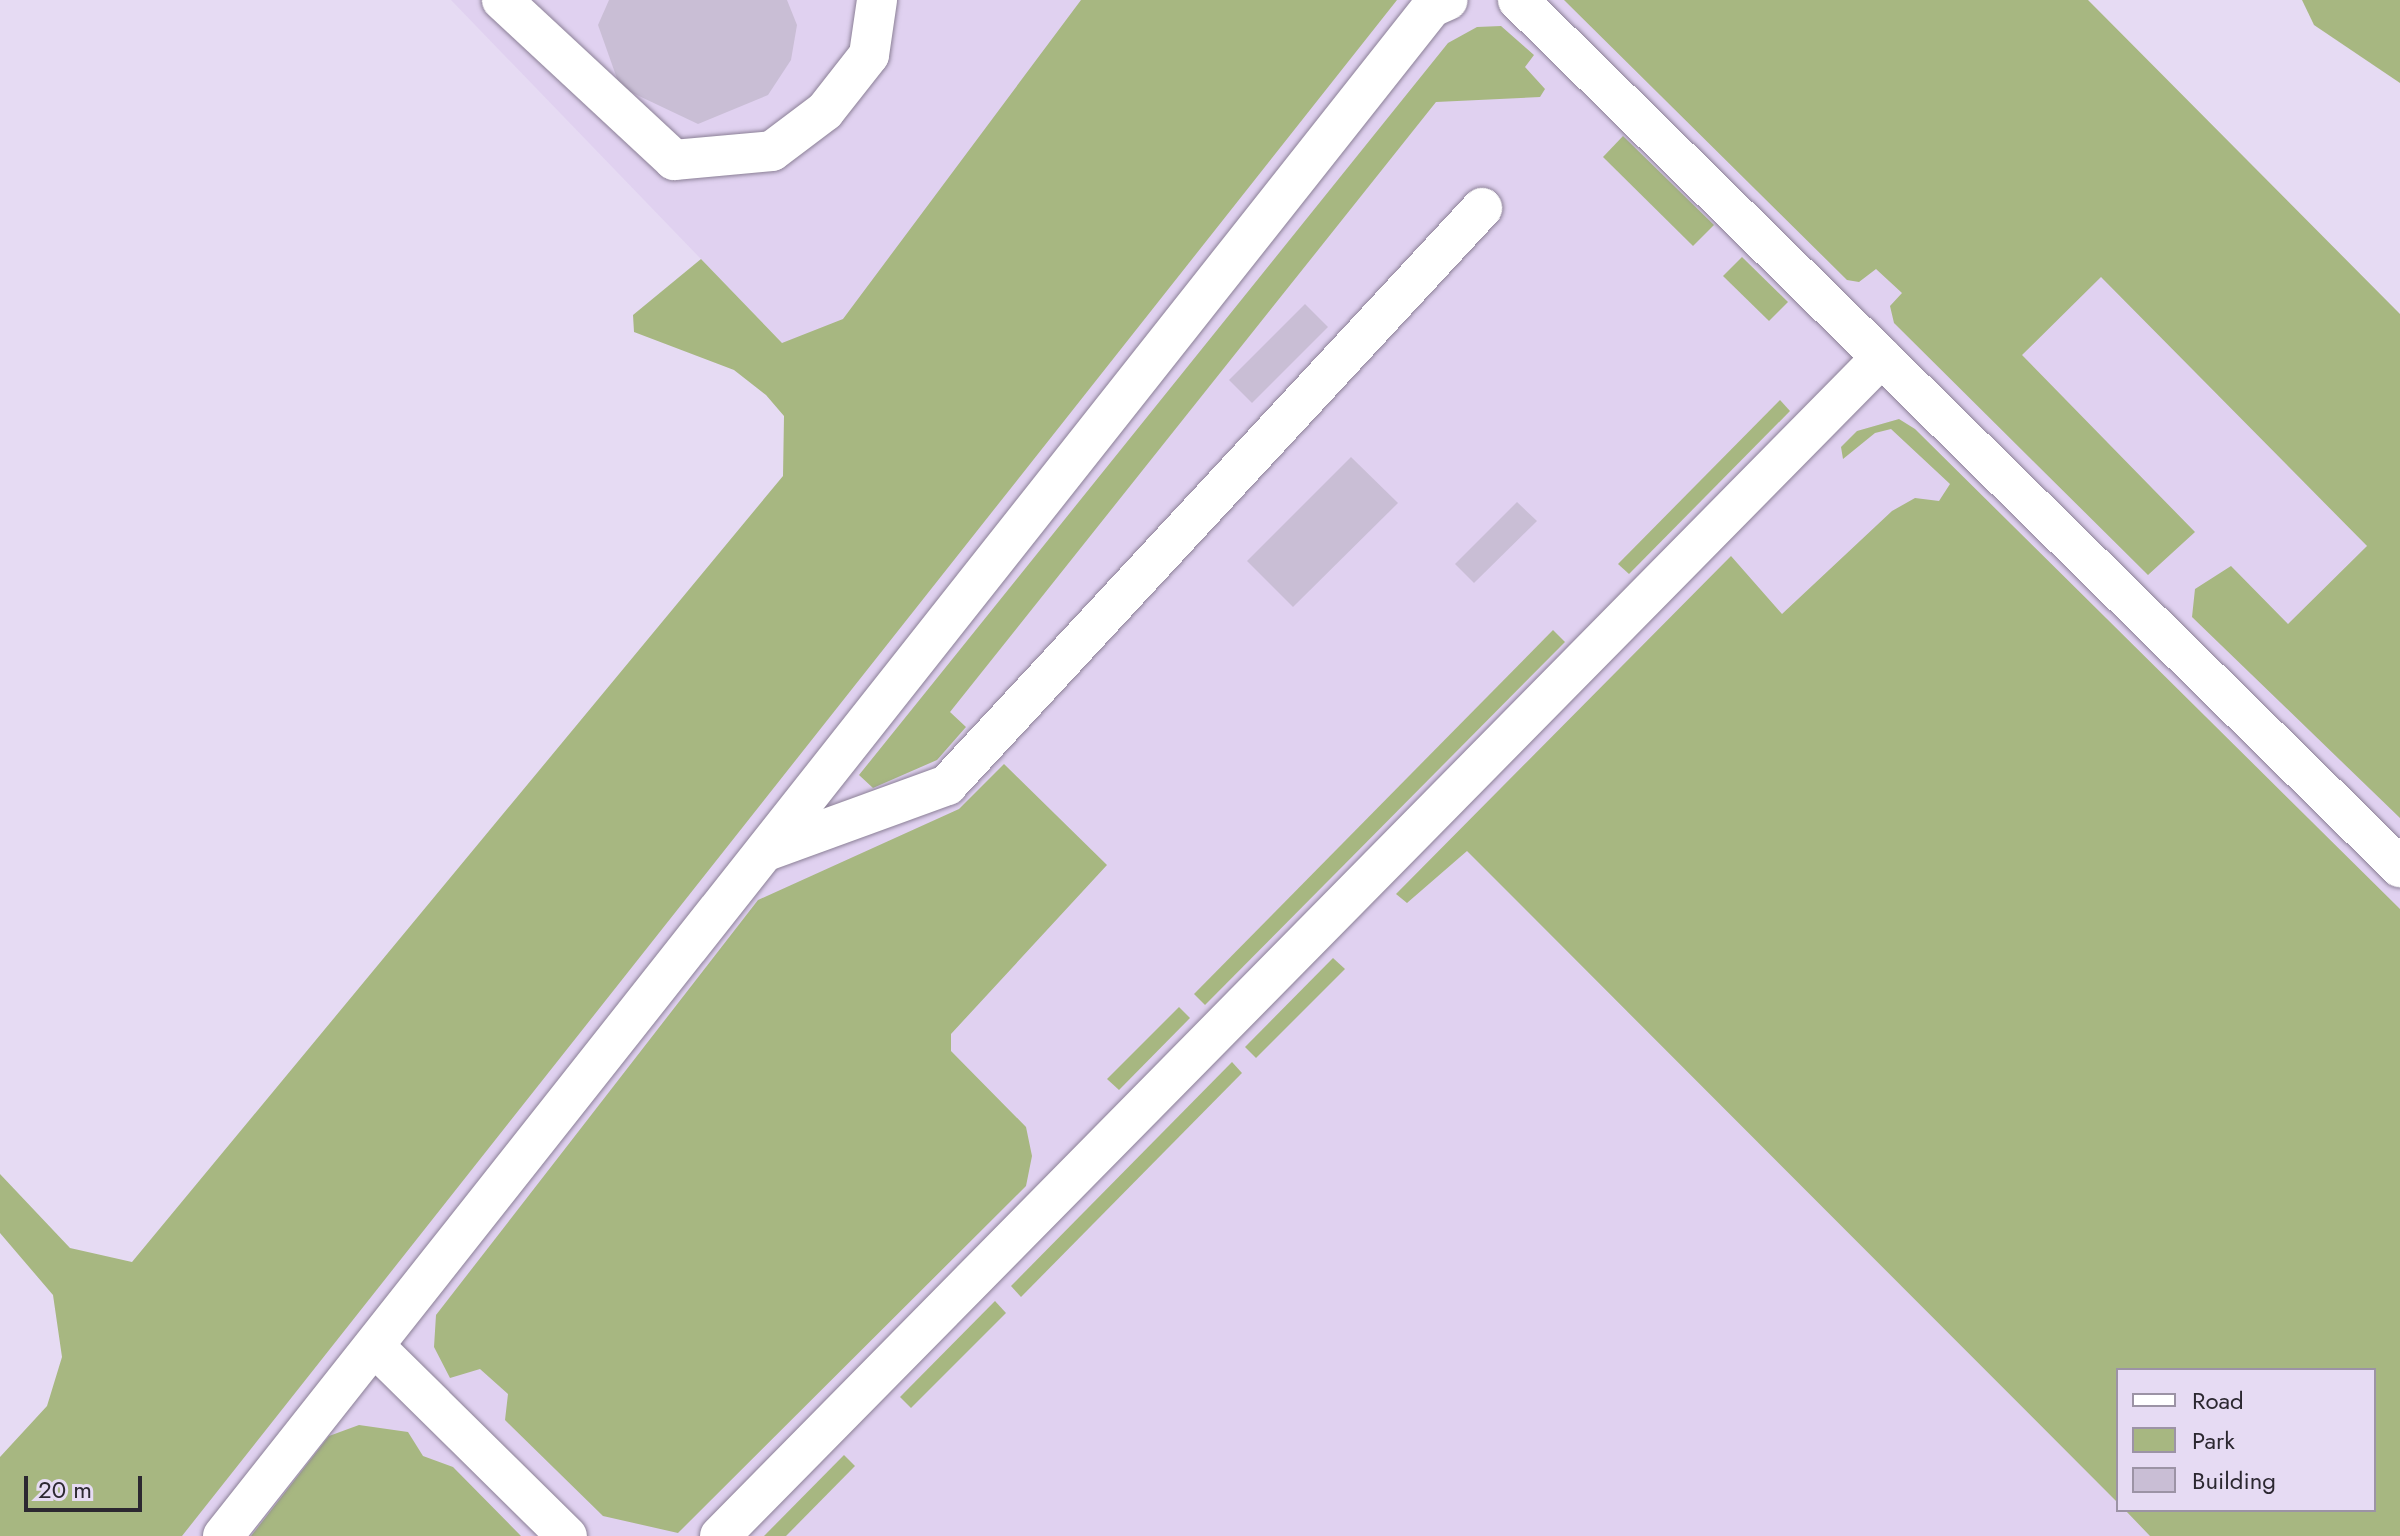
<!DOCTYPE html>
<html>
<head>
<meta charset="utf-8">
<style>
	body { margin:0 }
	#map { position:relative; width:2400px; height:1536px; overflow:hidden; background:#e6dbf3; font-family:Jost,sans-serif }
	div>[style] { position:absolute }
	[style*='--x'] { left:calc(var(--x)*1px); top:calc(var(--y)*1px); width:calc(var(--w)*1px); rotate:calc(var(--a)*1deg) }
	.built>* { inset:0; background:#e0d1f0 }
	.green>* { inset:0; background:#a7b781 }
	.building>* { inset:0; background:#c9bed5 }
	.roads { filter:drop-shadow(0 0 2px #8b8096) drop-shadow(0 0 2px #8b8096) }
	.minor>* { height:40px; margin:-20px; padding:0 20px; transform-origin:20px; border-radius:20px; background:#fff }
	span { translate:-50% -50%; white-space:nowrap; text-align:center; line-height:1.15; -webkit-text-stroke:8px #e6dbf3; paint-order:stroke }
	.legend { position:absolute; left:2116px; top:1368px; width:260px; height:144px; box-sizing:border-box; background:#e6dbf3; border:2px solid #9c93a5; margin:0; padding:10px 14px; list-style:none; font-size:24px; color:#2c2831 }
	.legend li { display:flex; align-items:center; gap:16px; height:40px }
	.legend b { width:40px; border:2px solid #9c93a5 }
	.scale { position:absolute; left:24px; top:1476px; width:118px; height:36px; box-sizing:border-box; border:4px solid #2c2831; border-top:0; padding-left:10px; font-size:24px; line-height:28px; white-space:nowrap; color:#2c2831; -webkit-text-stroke:6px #e6dbf3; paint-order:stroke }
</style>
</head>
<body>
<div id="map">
	<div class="built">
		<div style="clip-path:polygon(evenodd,451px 0,1831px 0,2400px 580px,2400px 1536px,0 1536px,0 1504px,839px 418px,782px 343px,451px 0,2118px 1370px,2374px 1370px,2374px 1510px,2118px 1510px,2118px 1370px)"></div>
	</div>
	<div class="green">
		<div style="clip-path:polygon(1081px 0,1397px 0,182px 1536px,0 1536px,0 1457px,47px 1406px,62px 1357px,53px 1295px,0 1233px,0 1174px,70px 1248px,132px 1262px,783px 476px,784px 416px,766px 395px,734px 370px,634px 332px,633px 315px,701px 259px,782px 343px,843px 319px)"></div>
		<div style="clip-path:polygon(1564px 0,2088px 0,2400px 314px,2400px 818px,2192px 617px,2195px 589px,2231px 566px,2288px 624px,2367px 546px,2101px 277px,2022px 355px,2195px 532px,2148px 575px,1894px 323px,1890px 306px,1902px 293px,1876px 269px,1859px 282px,1847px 280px)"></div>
		<div style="clip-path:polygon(2302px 0,2400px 0,2400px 83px,2314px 25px)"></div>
		<div style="clip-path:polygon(1501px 26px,1534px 55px,1525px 67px,1545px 89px,1540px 97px,1436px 102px,950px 712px,966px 727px,937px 760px,873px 788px,859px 775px,1448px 43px,1477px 27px)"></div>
		<div style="clip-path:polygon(1623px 136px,1714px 225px,1693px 246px,1603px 157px)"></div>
		<div style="clip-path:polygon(1742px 257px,1788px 302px,1769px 321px,1723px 276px)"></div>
		<div style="clip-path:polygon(1780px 400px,1790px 411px,1629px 574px,1618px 564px)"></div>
		<div style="clip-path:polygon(1899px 419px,1915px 429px,2400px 909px,2400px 1536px,2150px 1536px,2125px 1510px,2374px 1510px,2374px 1370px,2118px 1370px,2118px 1503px,1467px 851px,1407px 903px,1396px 894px,1731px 556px,1782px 614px,1892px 511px,1915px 498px,1939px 501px,1950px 484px,1891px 429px,1875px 433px,1843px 459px,1841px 447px,1857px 431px)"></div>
		<div style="clip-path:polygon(1553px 630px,1565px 642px,1205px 1005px,1194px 994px)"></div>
		<div style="clip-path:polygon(1004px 764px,1107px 865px,951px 1034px,951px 1051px,1026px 1127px,1032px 1156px,1026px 1186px,678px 1533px,603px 1516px,505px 1420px,508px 1394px,480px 1369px,450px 1378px,434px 1347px,436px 1315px,758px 900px,959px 809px)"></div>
		<div style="clip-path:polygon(1333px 958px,1345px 969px,1256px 1058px,1245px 1047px)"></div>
		<div style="clip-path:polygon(1179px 1007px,1190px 1018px,1119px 1090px,1107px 1079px)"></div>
		<div style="clip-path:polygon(1232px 1062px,1242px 1073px,1021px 1297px,1011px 1286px)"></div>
		<div style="clip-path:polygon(995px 1301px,1006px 1313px,911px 1408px,900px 1397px)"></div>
		<div style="clip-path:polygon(359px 1425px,408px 1432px,423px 1456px,453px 1467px,521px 1536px,251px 1536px,329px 1436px)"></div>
		<div style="clip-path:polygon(844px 1455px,855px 1466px,786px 1536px,764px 1536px)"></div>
	</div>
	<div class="building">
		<div style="clip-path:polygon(609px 0,787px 0,797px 25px,791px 60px,768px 95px,698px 124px,620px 87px,598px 25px)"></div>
		<div style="clip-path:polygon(1305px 304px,1328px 327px,1252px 403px,1229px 380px)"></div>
		<div style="clip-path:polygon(1351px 457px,1398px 503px,1293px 607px,1247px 561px)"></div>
		<div style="clip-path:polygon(1517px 502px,1537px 521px,1474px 583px,1455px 564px)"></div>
	</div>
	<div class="roads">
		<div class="minor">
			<div style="--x:502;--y:0;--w:235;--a:42.9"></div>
			<div style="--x:674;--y:160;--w:98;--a:-5.2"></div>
			<div style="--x:772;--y:151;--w:66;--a:-37"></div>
			<div style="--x:825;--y:111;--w:71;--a:-51.8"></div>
			<div style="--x:869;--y:55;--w:56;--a:-81.7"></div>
			<div style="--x:1518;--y:0;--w:1237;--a:44.51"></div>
			<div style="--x:766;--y:851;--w:193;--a:-20"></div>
			<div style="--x:947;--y:785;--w:787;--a:-47.16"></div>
			<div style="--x:374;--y:1346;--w:271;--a:44.6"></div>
			<div style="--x:223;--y:1536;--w:1949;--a:-51.67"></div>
			<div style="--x:1432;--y:7;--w:17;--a:-24"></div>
			<div style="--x:720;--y:1536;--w:1655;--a:-45.42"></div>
		</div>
	</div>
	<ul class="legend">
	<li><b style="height:10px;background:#fff"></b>Road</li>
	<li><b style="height:22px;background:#a7b781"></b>Park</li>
	<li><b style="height:22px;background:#c9bed5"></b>Building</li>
	</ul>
	<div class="scale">20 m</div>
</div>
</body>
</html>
